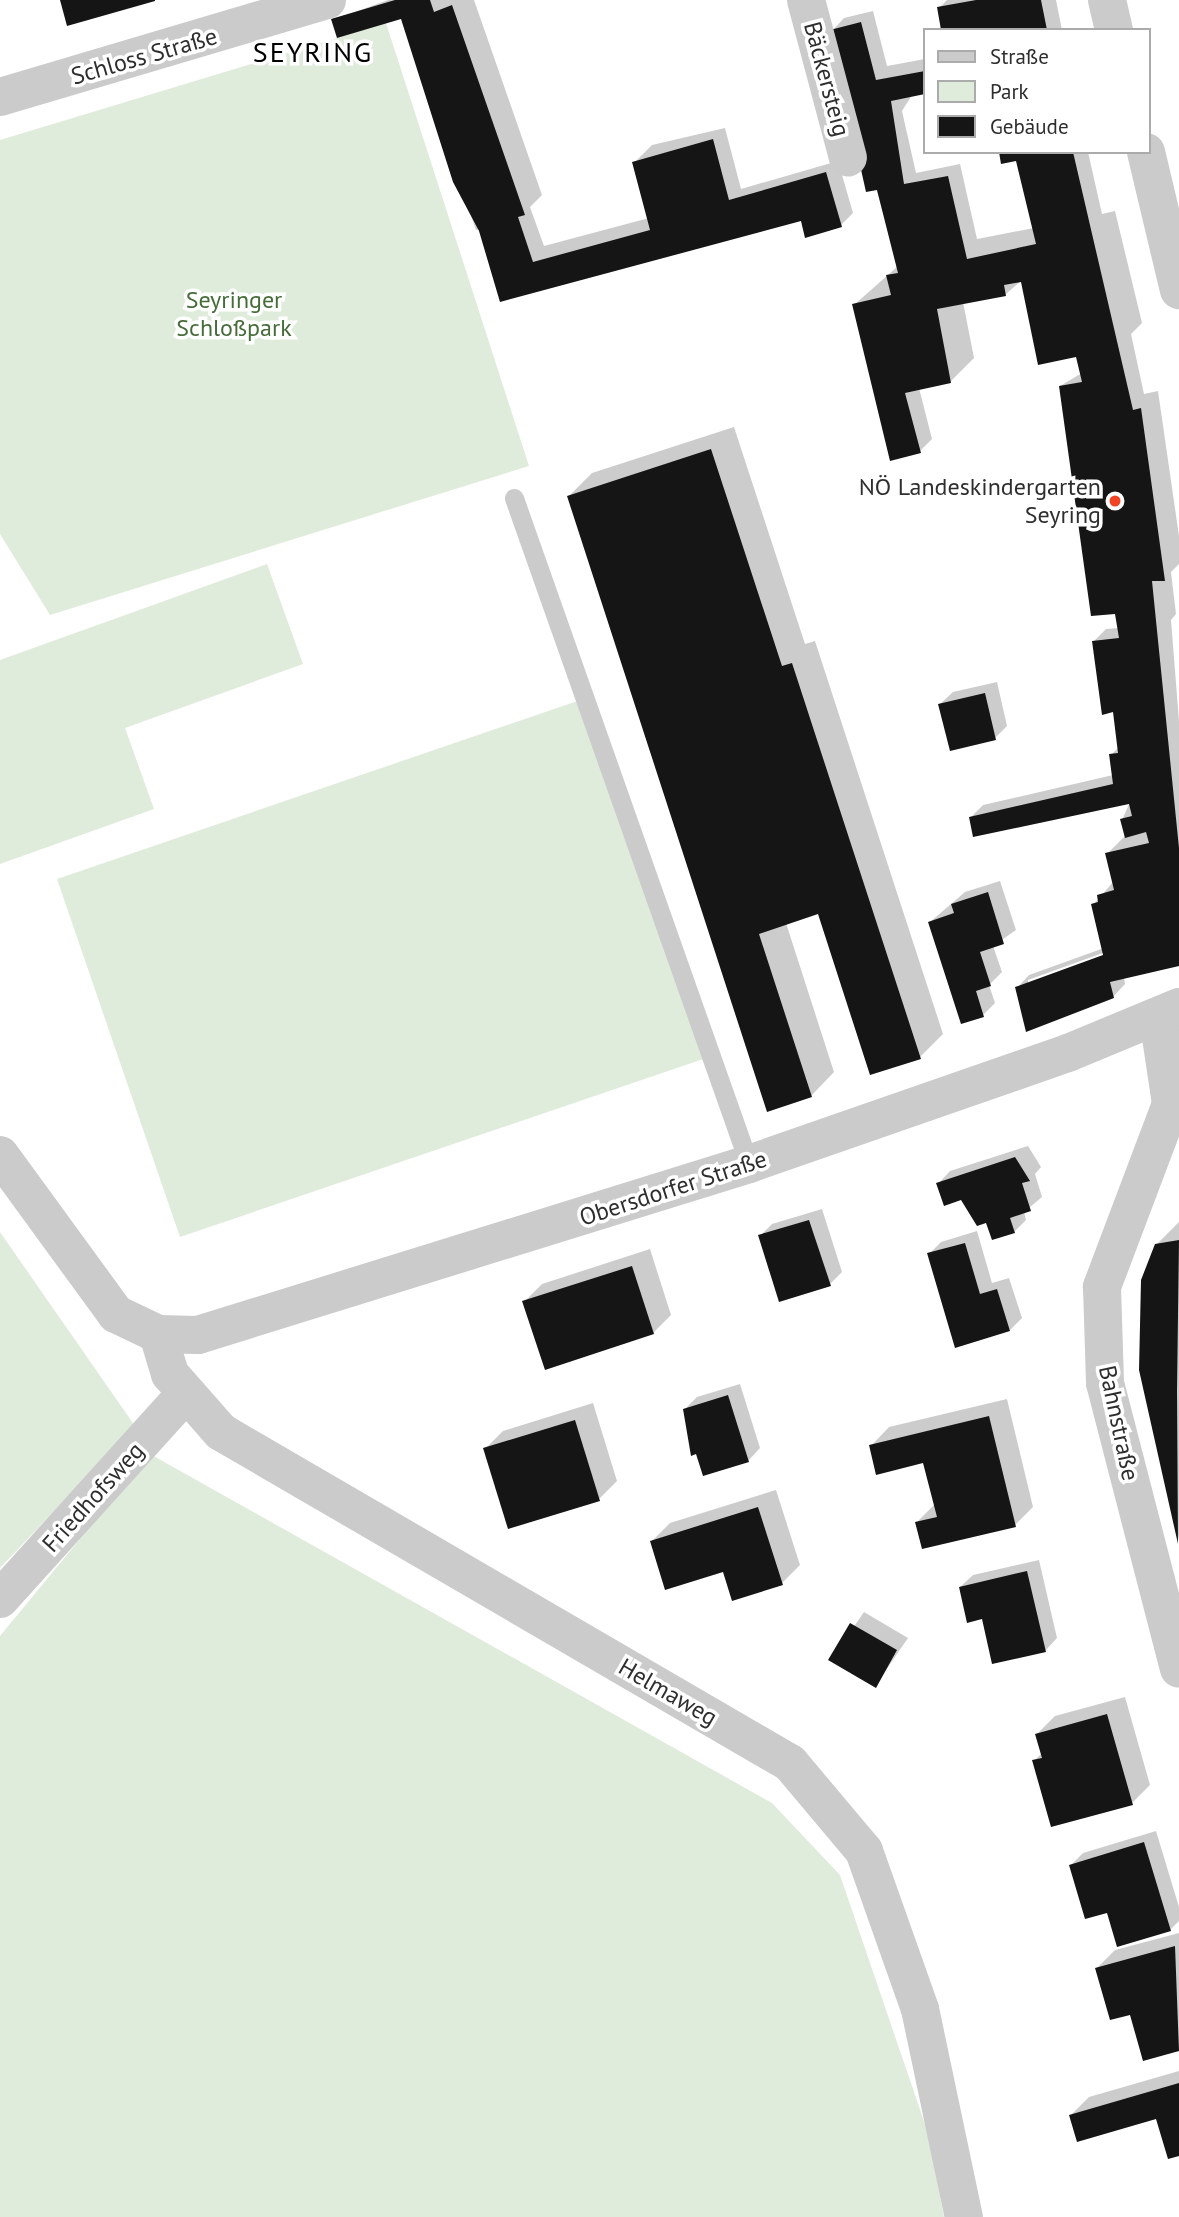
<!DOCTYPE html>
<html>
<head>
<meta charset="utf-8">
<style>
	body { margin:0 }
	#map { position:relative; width:1179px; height:2217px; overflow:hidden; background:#fff; font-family:"PT Sans",sans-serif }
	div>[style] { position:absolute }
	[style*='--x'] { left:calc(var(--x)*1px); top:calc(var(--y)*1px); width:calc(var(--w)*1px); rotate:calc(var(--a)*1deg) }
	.green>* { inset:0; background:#e0ecdb }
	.shadow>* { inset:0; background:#0003 }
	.building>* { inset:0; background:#151515 }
	.service>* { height:19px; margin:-9.5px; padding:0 9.5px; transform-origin:9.5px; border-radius:9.5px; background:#cbcbcb }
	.minor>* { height:38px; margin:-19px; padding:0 19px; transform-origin:19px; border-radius:19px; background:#cbcbcb }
	.tertiary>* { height:38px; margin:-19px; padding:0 19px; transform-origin:19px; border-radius:19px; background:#cbcbcb }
	.dots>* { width:19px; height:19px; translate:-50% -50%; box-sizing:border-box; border:4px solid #fff; border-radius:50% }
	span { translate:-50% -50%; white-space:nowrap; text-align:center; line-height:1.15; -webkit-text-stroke:7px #fff; paint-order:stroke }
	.street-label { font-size:24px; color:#2e2e2e }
	.park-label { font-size:24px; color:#456c39 }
	.poi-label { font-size:24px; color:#2e2e2e }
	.right { translate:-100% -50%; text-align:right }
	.quarter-label { font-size:28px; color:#000; letter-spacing:2px }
	.legend { position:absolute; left:923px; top:28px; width:228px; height:126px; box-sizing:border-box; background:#fff; border:2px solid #ababab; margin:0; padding:9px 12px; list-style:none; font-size:21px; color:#2e2e2e }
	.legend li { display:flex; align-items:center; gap:14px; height:35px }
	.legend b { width:35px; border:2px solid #ababab }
</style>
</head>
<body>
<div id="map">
	<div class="green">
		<div style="clip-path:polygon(386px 23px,529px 466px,50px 615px,0 534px,0 140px)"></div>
		<div style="clip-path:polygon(267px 564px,303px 664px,125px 728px,154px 809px,0 864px,0 660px)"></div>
		<div style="clip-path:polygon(592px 696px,715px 1055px,180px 1237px,57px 879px)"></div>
		<div style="clip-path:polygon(0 1232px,135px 1426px,0 1568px)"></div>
		<div style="clip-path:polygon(150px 1454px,772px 1803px,840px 1875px,928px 2133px,944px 2217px,0 2217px,0 1636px)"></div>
	</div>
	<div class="shadow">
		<div style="clip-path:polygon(388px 0,474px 0,542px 195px,530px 207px,544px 246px,649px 218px,634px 163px,652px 145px,725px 128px,741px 189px,838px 161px,853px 213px,841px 225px,802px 219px,501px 300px,486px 227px,476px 230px,402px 16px,333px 20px)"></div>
		<div style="clip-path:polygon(947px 0,1056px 0,1062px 30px,983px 30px,939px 8px)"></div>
		<div style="clip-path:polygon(evenodd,873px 11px,887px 66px,925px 59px,925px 92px,912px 95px,902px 111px,916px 173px,960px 164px,977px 239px,1034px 228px,1017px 159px,1001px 152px,1088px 152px,1102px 214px,1115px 211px,1142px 323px,1131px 334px,1144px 394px,1158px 391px,1179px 536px,1179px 564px,1171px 572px,1176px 614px,1171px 620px,1179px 721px,1179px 964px,1124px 977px,1125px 984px,1113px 997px,1017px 988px,1029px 975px,1104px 948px,1093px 905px,1114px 881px,1107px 854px,1125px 836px,1122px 820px,1130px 802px,971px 817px,983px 805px,1113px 775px,1111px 755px,1119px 747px,1115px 710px,1094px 641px,1106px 629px,1119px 628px,1060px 386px,1082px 373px,1078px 358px,1022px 280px,1006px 294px,963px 302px,974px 358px,950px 382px,919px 388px,932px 439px,920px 451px,854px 305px,898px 266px,832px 31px,844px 18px,873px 11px,1111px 950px,1112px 953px,1028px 984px,1028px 980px,1111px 950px)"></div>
		<div style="clip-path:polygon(734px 427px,805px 644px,815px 641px,943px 1034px,920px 1057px,819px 912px,786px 923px,834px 1072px,811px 1096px,569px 496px,592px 473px)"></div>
		<div style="clip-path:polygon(997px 682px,1007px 726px,995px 738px,940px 704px,953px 692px)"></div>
		<div style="clip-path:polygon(1000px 881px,1016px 930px,993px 946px,1002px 972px,989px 985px,995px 1003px,983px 1015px,930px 922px,965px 892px)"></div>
		<div style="clip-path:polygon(1028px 1146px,1041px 1167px,1035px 1174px,1042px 1197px,1024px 1212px,1026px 1220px,1014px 1232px,938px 1184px,950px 1171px)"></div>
		<div style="clip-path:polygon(822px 1209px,842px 1272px,830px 1284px,760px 1236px,772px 1224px)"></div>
		<div style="clip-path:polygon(1179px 1222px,1179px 1540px,1140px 1370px,1156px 1245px)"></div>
		<div style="clip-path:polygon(977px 1231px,992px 1283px,1009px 1278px,1022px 1318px,1010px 1330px,929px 1254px,941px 1242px)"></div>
		<div style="clip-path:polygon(650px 1249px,671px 1315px,653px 1333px,524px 1302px,542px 1284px)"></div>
		<div style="clip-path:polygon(740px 1384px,760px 1448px,748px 1461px,685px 1409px,697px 1397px)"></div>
		<div style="clip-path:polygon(1007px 1399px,1033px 1507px,1015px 1525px,917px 1522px,935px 1504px,925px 1461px,871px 1446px,889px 1427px)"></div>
		<div style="clip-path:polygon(593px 1403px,617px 1481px,599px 1499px,485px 1449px,503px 1431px)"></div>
		<div style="clip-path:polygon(776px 1490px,800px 1565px,782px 1583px,652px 1541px,670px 1523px)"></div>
		<div style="clip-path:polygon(1039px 1560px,1057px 1638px,1045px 1651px,983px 1617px,960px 1587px,973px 1575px)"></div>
		<div style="clip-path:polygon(864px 1612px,908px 1638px,875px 1686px,831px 1660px)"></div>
		<div style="clip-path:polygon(1125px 1697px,1150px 1785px,1132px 1803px,1034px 1761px,1042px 1753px,1037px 1734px,1055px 1716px)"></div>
		<div style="clip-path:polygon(1156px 1831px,1179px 1907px,1179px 1921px,1170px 1930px,1108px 1911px,1071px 1865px,1083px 1853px)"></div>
		<div style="clip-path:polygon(1179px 1933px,1179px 2049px,1144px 2059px,1131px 2013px,1097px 1968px,1115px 1950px)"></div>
		<div style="clip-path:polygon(1179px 2071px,1179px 2154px,1157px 2117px,1071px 2115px,1089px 2097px)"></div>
	</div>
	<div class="building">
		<div style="clip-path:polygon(60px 0,155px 0,155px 1px,67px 26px)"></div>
		<div style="clip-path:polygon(395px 0,430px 0,434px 12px,452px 5px,525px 215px,518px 217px,533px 262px,650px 230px,632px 162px,713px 139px,729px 200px,826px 172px,842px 227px,805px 238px,801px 221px,500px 302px,479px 231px,453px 182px,401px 19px,337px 38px,331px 19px)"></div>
		<div style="clip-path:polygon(976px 0,1041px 0,1047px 30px,941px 30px,937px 7px)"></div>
		<div style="clip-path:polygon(861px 22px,876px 80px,925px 71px,925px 94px,891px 101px,904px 184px,948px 176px,967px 259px,1036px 244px,1016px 161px,1001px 164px,999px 152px,1073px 152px,1133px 410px,1141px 408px,1165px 581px,1152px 581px,1179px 848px,1179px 966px,1110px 982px,1114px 998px,1026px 1032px,1015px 987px,1103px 955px,1091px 904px,1098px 902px,1097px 895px,1114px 890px,1105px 853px,1149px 843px,1146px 832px,1125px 838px,1120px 819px,1132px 816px,1129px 804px,973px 837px,969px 817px,1113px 784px,1109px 754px,1118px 753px,1113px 712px,1102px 715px,1092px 641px,1119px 638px,1115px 614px,1091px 616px,1059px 386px,1082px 382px,1076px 357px,1038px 365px,1021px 282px,1004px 285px,1006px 296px,937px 309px,951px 383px,905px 393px,921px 453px,890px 461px,852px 304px,891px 295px,886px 275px,898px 273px,877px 190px,866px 192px,830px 30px)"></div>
		<div style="clip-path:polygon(711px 449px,782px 666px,792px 663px,921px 1059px,870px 1075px,818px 914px,759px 934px,812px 1097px,767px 1112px,567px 496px)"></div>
		<div style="clip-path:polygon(985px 693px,996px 740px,950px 751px,938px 704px)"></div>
		<div style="clip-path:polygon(988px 892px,1004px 944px,980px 952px,991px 986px,976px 991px,984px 1017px,961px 1024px,928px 922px,954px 913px,951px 904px)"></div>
		<div style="clip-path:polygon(1015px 1157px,1030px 1181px,1022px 1183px,1031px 1211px,1010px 1218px,1015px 1233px,992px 1240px,986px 1223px,977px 1226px,961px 1200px,944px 1206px,936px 1183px)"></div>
		<div style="clip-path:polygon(809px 1220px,831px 1286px,779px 1302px,758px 1235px)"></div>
		<div style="clip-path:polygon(1179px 1240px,1177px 1391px,1178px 1544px,1139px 1370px,1141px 1280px,1155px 1244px)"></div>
		<div style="clip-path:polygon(965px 1243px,980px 1294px,997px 1289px,1010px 1331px,955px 1348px,927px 1253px)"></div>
		<div style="clip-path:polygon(632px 1266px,654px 1334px,545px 1370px,522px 1301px)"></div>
		<div style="clip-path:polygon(728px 1395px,749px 1462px,703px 1476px,696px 1454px,691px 1456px,683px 1409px)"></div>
		<div style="clip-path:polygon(989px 1416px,1016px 1527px,922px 1549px,915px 1522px,937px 1517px,923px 1463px,876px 1475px,869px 1445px)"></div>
		<div style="clip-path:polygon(575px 1420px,600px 1501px,508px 1529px,483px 1448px)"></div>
		<div style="clip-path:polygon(758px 1507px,783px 1585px,732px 1601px,723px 1572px,665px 1590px,650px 1541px)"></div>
		<div style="clip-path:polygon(1027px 1571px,1046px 1652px,992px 1664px,982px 1619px,967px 1623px,959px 1587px)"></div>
		<div style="clip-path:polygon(850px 1623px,897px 1650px,876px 1688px,828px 1660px)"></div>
		<div style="clip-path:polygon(1107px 1714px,1133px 1805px,1051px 1827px,1032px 1760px,1042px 1758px,1035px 1734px)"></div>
		<div style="clip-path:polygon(1144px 1842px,1171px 1931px,1117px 1947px,1107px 1913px,1085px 1919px,1069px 1865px)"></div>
		<div style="clip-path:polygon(1175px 1946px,1179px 2051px,1143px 2061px,1130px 2015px,1110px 2020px,1095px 1968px)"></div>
		<div style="clip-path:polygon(1179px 2083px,1179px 2156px,1168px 2159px,1156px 2119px,1077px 2142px,1069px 2115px)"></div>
	</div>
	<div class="service">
		<div style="--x:514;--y:498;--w:706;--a:70.56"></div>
	</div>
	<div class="minor">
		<div style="--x:806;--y:0;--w:163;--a:75.1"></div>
		<div style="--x:1107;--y:0;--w:31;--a:77"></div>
		<div style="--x:0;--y:97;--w:341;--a:-16.5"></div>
		<div style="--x:1146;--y:152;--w:142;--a:76.6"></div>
		<div style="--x:1158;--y:1017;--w:88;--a:81.5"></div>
		<div style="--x:1171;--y:1104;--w:196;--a:110.7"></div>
		<div style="--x:1102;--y:1287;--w:96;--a:88.2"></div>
		<div style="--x:1105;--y:1383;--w:295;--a:75.5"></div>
		<div style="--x:158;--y:1334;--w:42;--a:73.3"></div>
		<div style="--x:170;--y:1374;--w:77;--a:48.7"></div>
		<div style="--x:221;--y:1432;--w:658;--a:30.19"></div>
		<div style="--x:790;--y:1763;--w:115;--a:49.9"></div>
		<div style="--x:864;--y:1851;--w:168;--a:70.5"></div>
		<div style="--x:920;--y:2009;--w:213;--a:78.1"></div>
		<div style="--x:0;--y:1599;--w:276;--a:-47.9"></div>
	</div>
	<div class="tertiary">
		<div style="--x:0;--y:1155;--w:197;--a:53.9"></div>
		<div style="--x:116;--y:1314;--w:47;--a:25.5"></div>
		<div style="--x:158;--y:1334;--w:40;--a:1.4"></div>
		<div style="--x:198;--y:1335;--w:577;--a:-17.24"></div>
		<div style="--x:749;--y:1164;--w:338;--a:-19.2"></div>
		<div style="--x:1068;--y:1053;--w:120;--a:-22.5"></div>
	</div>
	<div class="dots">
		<div style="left:1115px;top:501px;background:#f04425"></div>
	</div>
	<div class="street-label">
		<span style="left:144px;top:56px;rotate:-16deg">Schloss Straße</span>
		<span style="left:827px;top:79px;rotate:75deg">Bäckersteig</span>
		<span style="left:673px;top:1188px;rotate:-18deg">Obersdorfer Straße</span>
		<span style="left:1119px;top:1423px;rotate:78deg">Bahnstraße</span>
		<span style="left:93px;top:1497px;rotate:-48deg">Friedhofsweg</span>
		<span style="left:668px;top:1692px;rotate:30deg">Helmaweg</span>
	</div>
	<div class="park-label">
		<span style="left:234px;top:314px">Seyringer<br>Schloßpark</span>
	</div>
	<div class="poi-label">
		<span class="right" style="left:1101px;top:501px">NÖ Landeskindergarten<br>Seyring</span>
	</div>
	<div class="quarter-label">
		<span style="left:313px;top:52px">SEYRING</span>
	</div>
	<ul class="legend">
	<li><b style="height:9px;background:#cbcbcb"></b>Straße</li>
	<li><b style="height:19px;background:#e0ecdb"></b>Park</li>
	<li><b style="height:19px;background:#151515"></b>Gebäude</li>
	</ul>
</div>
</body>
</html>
